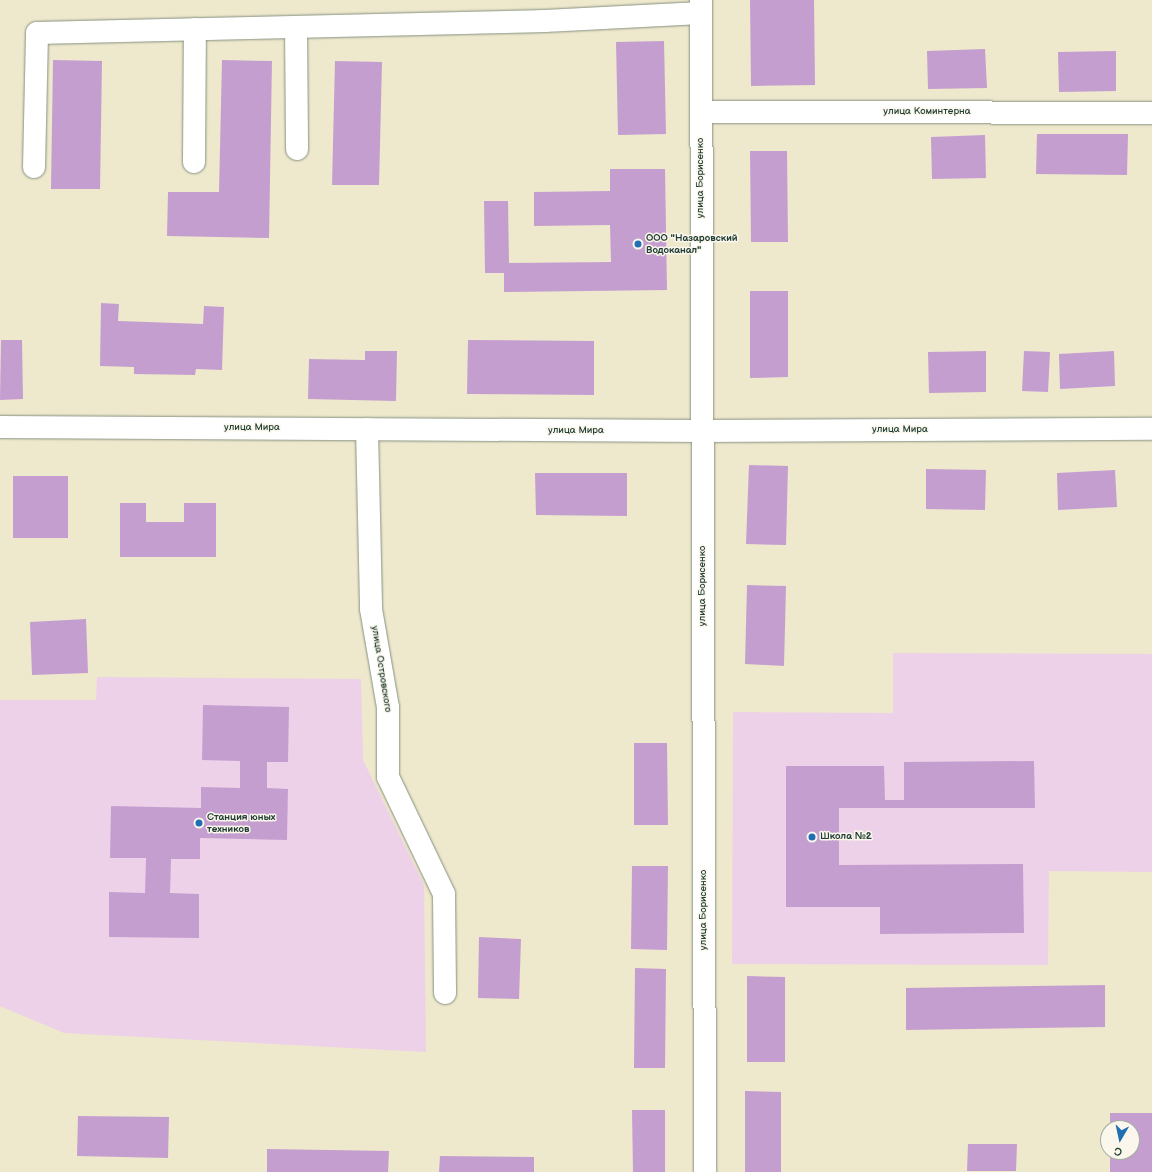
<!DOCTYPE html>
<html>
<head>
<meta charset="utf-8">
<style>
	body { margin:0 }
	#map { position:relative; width:1152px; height:1172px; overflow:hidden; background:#eee8cd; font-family:"Balsamiq Sans",sans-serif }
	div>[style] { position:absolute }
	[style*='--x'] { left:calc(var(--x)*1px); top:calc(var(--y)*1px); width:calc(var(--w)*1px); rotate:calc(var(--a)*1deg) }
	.built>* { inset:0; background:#edd1e9 }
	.building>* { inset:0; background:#c59ed0 }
	.roads { filter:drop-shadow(0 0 1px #869280) drop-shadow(0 0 1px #869280) }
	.minor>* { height:22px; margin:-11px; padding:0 11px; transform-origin:11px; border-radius:11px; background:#fff }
	.dots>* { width:11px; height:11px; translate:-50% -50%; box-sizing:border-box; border:2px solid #fbf7ec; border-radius:50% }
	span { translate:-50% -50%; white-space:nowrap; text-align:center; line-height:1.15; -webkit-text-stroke:3px #fbf7ec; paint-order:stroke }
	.street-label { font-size:10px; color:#1f3d34 }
	.poi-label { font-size:10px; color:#1f3d34; font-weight:700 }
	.left { translate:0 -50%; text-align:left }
	.north { position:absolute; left:1100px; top:1120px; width:40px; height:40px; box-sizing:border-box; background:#fbf7ec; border:1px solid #a3ada2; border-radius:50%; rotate:189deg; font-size:11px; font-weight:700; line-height:16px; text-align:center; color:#1f3d34 }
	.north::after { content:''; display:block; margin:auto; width:14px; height:18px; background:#1f6fb2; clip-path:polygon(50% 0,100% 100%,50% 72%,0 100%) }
</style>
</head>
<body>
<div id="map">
	<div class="built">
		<div style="clip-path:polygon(893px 653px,1152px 654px,1152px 872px,1049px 871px,1048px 965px,732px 964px,733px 712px,893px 713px)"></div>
		<div style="clip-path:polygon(97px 677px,361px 679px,363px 760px,424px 885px,426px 1052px,64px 1033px,0 1006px,0 700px,96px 700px)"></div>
	</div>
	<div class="building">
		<div style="clip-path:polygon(750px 0,814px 0,815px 85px,751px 86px)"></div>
		<div style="clip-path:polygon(664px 41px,666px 134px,618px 135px,616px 42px)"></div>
		<div style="clip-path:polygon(985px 49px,987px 88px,928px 89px,927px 51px)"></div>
		<div style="clip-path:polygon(1116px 51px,1116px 91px,1059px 92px,1058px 52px)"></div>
		<div style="clip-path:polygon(53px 60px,102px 61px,100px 189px,51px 189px)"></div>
		<div style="clip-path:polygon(222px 60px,272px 61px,269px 238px,167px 236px,168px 192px,219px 192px)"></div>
		<div style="clip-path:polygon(335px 61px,382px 62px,379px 185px,332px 185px)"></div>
		<div style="clip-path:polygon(1037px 134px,1128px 134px,1127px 175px,1036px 174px)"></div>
		<div style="clip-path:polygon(985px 135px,986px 178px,932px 179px,931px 137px)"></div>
		<div style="clip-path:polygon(750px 151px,787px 151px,788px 242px,751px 242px)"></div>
		<div style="clip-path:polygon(610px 169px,665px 169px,667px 290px,504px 292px,504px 273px,485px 273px,484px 201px,508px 201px,509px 263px,611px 262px,610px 225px,534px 226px,534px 192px,610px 191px)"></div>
		<div style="clip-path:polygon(750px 291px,788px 291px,788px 377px,750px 378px)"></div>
		<div style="clip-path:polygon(101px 303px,119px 304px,118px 321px,203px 324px,204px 306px,224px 307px,222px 370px,196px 369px,195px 375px,134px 374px,134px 367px,100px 366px)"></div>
		<div style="clip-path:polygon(1px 340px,22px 340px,23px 399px,0 400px)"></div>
		<div style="clip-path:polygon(468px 340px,594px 341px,594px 395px,467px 394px)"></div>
		<div style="clip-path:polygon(365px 351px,397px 351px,396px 401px,308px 399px,309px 359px,365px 360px)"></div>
		<div style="clip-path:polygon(986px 351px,986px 392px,929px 393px,928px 352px)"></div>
		<div style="clip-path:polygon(1024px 351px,1050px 352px,1048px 392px,1022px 391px)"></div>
		<div style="clip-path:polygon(1114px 351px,1115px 386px,1060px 389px,1059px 354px)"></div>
		<div style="clip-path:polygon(749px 465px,788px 466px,786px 545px,746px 544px)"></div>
		<div style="clip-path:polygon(926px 469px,986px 470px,985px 510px,926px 509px)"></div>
		<div style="clip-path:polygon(1115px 470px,1117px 507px,1058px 510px,1057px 473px)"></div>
		<div style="clip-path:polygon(535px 473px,627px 473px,627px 516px,536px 515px)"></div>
		<div style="clip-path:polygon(13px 476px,68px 476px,68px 538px,13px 538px)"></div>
		<div style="clip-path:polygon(120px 503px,146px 503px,146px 522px,184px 522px,184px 503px,216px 503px,216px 557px,120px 557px)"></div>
		<div style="clip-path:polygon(747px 585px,786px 586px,784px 666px,745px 664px)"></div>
		<div style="clip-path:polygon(86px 619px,88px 673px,32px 675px,30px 622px)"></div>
		<div style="clip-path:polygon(203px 705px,289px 707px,288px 762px,267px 762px,267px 788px,288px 789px,287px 840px,200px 838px,200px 859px,171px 859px,170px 893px,199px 894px,199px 938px,109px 937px,109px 892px,145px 893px,146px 858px,110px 858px,111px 806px,201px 808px,201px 787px,240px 788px,240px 761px,202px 760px)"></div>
		<div style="clip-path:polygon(634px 743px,667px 743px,668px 825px,634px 825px)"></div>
		<div style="clip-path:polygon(1034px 761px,1035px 808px,839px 808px,839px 865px,1023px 864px,1024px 933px,880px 934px,880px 907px,786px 907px,786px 766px,884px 766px,885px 800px,904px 800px,904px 762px)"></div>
		<div style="clip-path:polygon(632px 866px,668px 866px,667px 950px,631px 949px)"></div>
		<div style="clip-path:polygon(479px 937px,521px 939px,519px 999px,478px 998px)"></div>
		<div style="clip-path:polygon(635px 968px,666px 969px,665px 1068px,634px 1068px)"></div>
		<div style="clip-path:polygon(747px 976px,785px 977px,785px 1062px,747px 1062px)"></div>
		<div style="clip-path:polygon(1105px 985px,1105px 1027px,906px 1030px,906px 988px)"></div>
		<div style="clip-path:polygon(745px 1091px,781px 1092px,781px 1172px,745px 1172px)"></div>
		<div style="clip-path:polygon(632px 1110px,665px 1110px,665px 1172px,633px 1172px)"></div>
		<div style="clip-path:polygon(1110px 1113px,1152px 1113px,1152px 1172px,1110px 1172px,1110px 1152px,1132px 1152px,1132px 1128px,1110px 1128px)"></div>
		<div style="clip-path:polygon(78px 1116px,169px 1117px,168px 1158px,77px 1156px)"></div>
		<div style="clip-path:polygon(968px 1144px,1017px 1144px,1016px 1171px,967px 1171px)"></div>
		<div style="clip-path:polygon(267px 1149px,389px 1151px,388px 1172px,267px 1172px)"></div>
		<div style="clip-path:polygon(440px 1156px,534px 1157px,534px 1172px,439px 1172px)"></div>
	</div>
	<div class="roads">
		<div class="minor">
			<div style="--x:701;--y:0;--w:1172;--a:89.8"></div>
			<div style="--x:296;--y:27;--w:122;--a:89.5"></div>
			<div style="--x:701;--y:112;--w:451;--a:0.1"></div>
			<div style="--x:194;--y:162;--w:133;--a:-89.6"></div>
			<div style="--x:34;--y:167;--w:134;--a:-88.7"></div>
			<div style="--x:37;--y:33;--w:508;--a:-1.35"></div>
			<div style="--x:545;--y:21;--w:156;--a:-2.9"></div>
			<div style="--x:0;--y:427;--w:702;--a:0.33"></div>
			<div style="--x:702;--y:431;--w:450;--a:-0.3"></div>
			<div style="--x:367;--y:429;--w:180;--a:88.7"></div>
			<div style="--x:371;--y:609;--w:99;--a:80.2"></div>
			<div style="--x:388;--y:707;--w:70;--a:90"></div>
			<div style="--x:388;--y:777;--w:130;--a:64.4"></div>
			<div style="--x:444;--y:894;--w:99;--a:89.4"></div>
		</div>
	</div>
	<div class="dots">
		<div style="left:638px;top:244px;background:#1f6fb2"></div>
		<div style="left:199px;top:823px;background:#1f6fb2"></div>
		<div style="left:812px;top:837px;background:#1f6fb2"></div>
	</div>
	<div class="street-label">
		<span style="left:927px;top:112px">улица Коминтерна</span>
		<span style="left:701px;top:178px;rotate:-90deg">улица Борисенко</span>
		<span style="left:252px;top:428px">улица Мира</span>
		<span style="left:900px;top:430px">улица Мира</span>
		<span style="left:576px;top:431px">улица Мира</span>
		<span style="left:703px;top:586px;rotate:-90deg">улица Борисенко</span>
		<span style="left:381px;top:669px;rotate:81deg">улица Островского</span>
		<span style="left:704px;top:910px;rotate:-90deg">улица Борисенко</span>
	</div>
	<div class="poi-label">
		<span class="left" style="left:646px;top:244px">ООО "Назаровский<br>Водоканал"</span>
		<span class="left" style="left:207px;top:823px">Станция юных<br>техников</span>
		<span class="left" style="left:820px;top:837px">Школа №2</span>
	</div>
	<div class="north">С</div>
</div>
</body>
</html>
